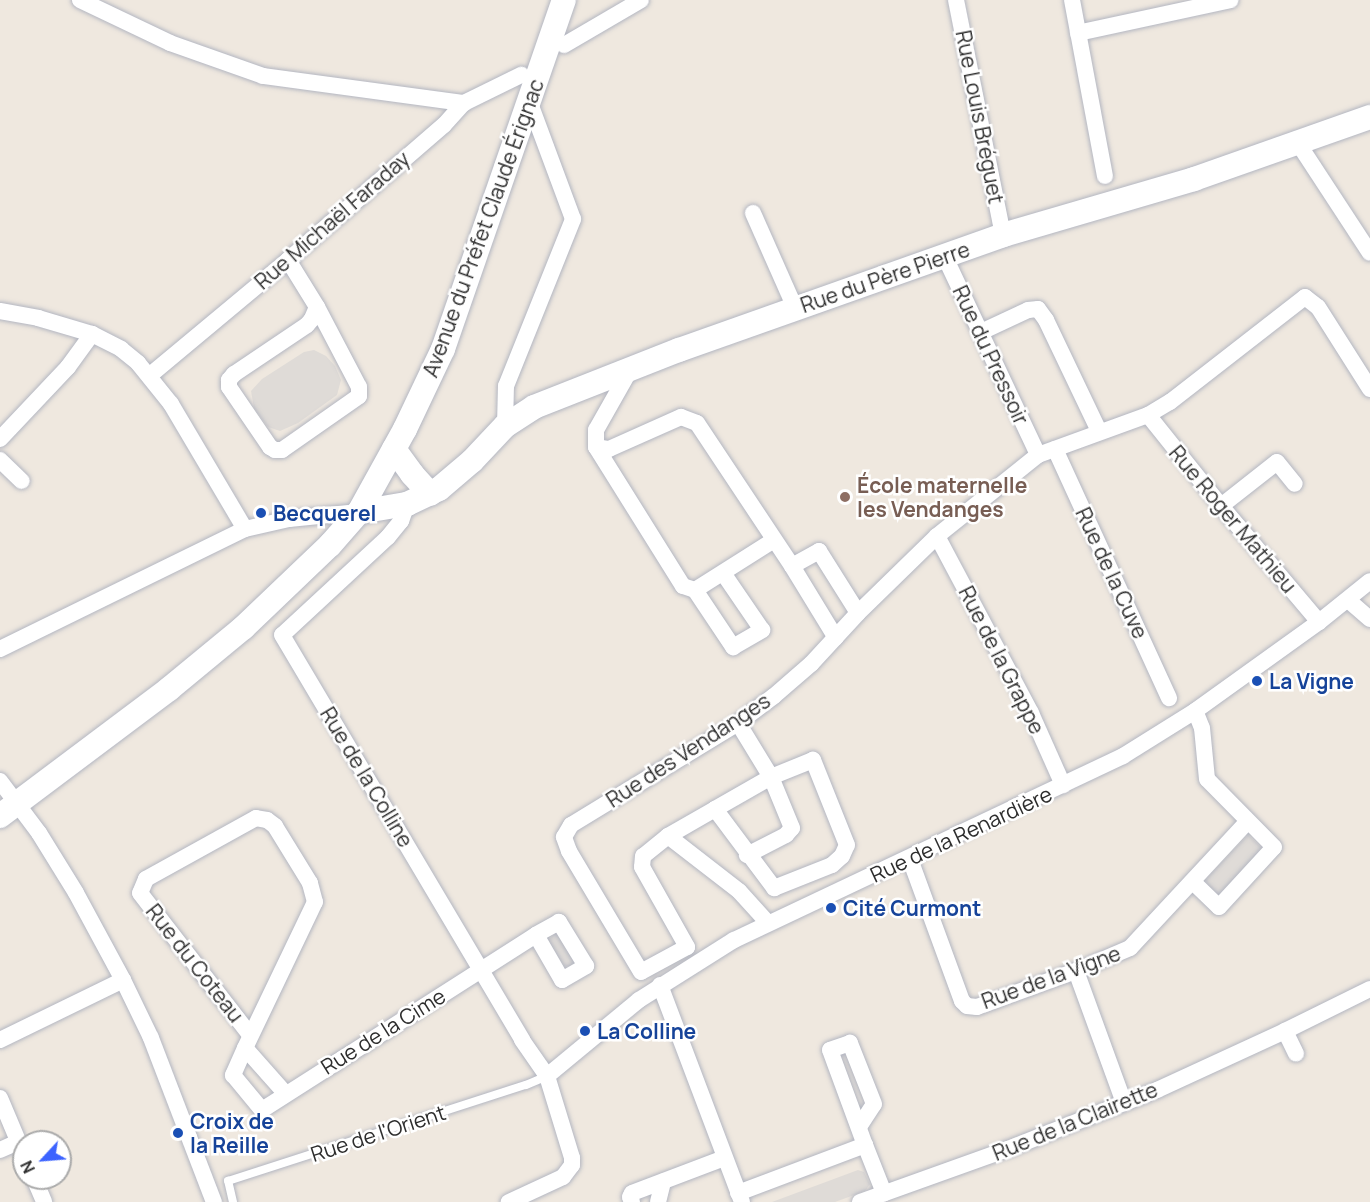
<!DOCTYPE html>
<html>
<head>
<meta charset="utf-8">
<style>
	body { margin:0 }
	#map { position:relative; width:1370px; height:1202px; overflow:hidden; background:#efe8df; font-family:Manrope,sans-serif }
	div>[style] { position:absolute }
	[style*='--x'] { left:calc(var(--x)*1px); top:calc(var(--y)*1px); width:calc(var(--w)*1px); rotate:calc(var(--a)*1deg) }
	.plaza>* { inset:0; background:#dfdbd7 }
	.roads { filter:drop-shadow(0 0 2px #b3b6c1) drop-shadow(0 0 2px #b3b6c1) }
	.lane>* { height:8px; margin:-4px; padding:0 4px; transform-origin:4px; border-radius:4px; background:#fff }
	.street>* { height:16px; margin:-8px; padding:0 8px; transform-origin:8px; border-radius:8px; background:#fff }
	.secondary>* { height:24px; margin:-12px; padding:0 12px; transform-origin:12px; border-radius:12px; background:#fff }
	.dots>* { width:16px; height:16px; translate:-50% -50%; box-sizing:border-box; border:3px solid #fff; border-radius:50% }
	span { translate:-50% -50%; white-space:nowrap; text-align:center; line-height:1.15; -webkit-text-stroke:5px #fff; paint-order:stroke }
	.street-label { font-size:21px; color:#2d2d2d }
	.education-label { font-size:21px; color:#785e54; font-weight:700 }
	.left { translate:0 -50%; text-align:left }
	.transit-label { font-size:21px; color:#164399; font-weight:700 }
	.north { position:absolute; left:12px; top:1130px; width:60px; height:60px; box-sizing:border-box; background:#fff; border:2px solid #ababab; border-radius:50%; rotate:244deg; font-size:16px; font-weight:700; line-height:24px; text-align:center; color:#2d2d2d }
	.north::after { content:''; display:block; margin:auto; width:21px; height:27px; background:#3c63ff; clip-path:polygon(50% 0,100% 100%,50% 72%,0 100%) }
</style>
</head>
<body>
<div id="map">
	<div class="plaza">
		<div style="clip-path:polygon(314px 350px,326px 356px,335px 366px,341px 380px,337px 395px,298px 423px,280px 431px,268px 427px,254px 408px,251px 391px,262px 379px,304px 352px)"></div>
		<div style="clip-path:polygon(1248px 835px,1264px 850px,1225px 894px,1219px 895px,1211px 890px,1205px 880px)"></div>
		<div style="clip-path:polygon(556px 932px,560px 933px,575px 962px,571px 966px,564px 966px,548px 941px)"></div>
		<div style="clip-path:polygon(858px 1170px,864px 1172px,870px 1184px,865px 1191px,835px 1202px,772px 1202px)"></div>
	</div>
	<div class="roads">
		<div class="lane">
			<div style="--x:233;--y:1202;--w:22;--a:-103"></div>
			<div style="--x:228;--y:1181;--w:313;--a:-17.9"></div>
			<div style="--x:526;--y:1085;--w:23;--a:-23"></div>
		</div>
		<div class="street">
			<div style="--x:80;--y:0;--w:100;--a:25.5"></div>
			<div style="--x:170;--y:43;--w:99;--a:19.5"></div>
			<div style="--x:263;--y:76;--w:203;--a:7.7"></div>
			<div style="--x:956;--y:0;--w:240;--a:78.7"></div>
			<div style="--x:1072;--y:0;--w:179;--a:79.4"></div>
			<div style="--x:1078;--y:33;--w:156;--a:-12.2"></div>
			<div style="--x:564;--y:45;--w:89;--a:-30.3"></div>
			<div style="--x:1298;--y:143;--w:131;--a:56.8"></div>
			<div style="--x:753;--y:213;--w:104;--a:66.1"></div>
			<div style="--x:944;--y:255;--w:221;--a:64.8"></div>
			<div style="--x:288;--y:260;--w:55;--a:58.3"></div>
			<div style="--x:317;--y:307;--w:13;--a:113"></div>
			<div style="--x:312;--y:319;--w:8;--a:130"></div>
			<div style="--x:307;--y:325;--w:88;--a:146.1"></div>
			<div style="--x:234;--y:374;--w:8;--a:130"></div>
			<div style="--x:229;--y:380;--w:7;--a:90"></div>
			<div style="--x:229;--y:387;--w:73;--a:55.7"></div>
			<div style="--x:270;--y:447;--w:6;--a:31"></div>
			<div style="--x:275;--y:450;--w:7;--a:0"></div>
			<div style="--x:282;--y:450;--w:94;--a:-35"></div>
			<div style="--x:359;--y:396;--w:9;--a:-90"></div>
			<div style="--x:359;--y:387;--w:90;--a:-117.7"></div>
			<div style="--x:0;--y:311;--w:39;--a:10"></div>
			<div style="--x:38;--y:318;--w:56;--a:16.5"></div>
			<div style="--x:92;--y:334;--w:33;--a:27"></div>
			<div style="--x:121;--y:349;--w:22;--a:39"></div>
			<div style="--x:138;--y:363;--w:53;--a:51.2"></div>
			<div style="--x:171;--y:404;--w:145;--a:59.4"></div>
			<div style="--x:981;--y:332;--w:52;--a:-25.1"></div>
			<div style="--x:1028;--y:310;--w:10;--a:-6"></div>
			<div style="--x:1038;--y:309;--w:14;--a:54"></div>
			<div style="--x:1046;--y:320;--w:123;--a:64.5"></div>
			<div style="--x:630;--y:370;--w:69;--a:119.5"></div>
			<div style="--x:596;--y:430;--w:17;--a:90"></div>
			<div style="--x:596;--y:447;--w:13;--a:9"></div>
			<div style="--x:609;--y:449;--w:79;--a:-24"></div>
			<div style="--x:681;--y:417;--w:17;--a:21"></div>
			<div style="--x:697;--y:423;--w:172;--a:56.4"></div>
			<div style="--x:792;--y:566;--w:84;--a:58.6"></div>
			<div style="--x:149;--y:376;--w:181;--a:-39.8"></div>
			<div style="--x:288;--y:260;--w:206;--a:-40.9"></div>
			<div style="--x:444;--y:125;--w:30;--a:-48"></div>
			<div style="--x:464;--y:103;--w:64;--a:-26.2"></div>
			<div style="--x:1148;--y:415;--w:117;--a:51.3"></div>
			<div style="--x:1221;--y:506;--w:152;--a:49.8"></div>
			<div style="--x:505;--y:426;--w:40;--a:-88.6"></div>
			<div style="--x:506;--y:386;--w:180;--a:-68.1"></div>
			<div style="--x:573;--y:219;--w:126;--a:-110.4"></div>
			<div style="--x:0;--y:439;--w:99;--a:-46.6"></div>
			<div style="--x:68;--y:367;--w:41;--a:-54"></div>
			<div style="--x:596;--y:447;--w:164;--a:58"></div>
			<div style="--x:683;--y:586;--w:13;--a:18"></div>
			<div style="--x:695;--y:590;--w:69;--a:56.3"></div>
			<div style="--x:733;--y:647;--w:34;--a:-30"></div>
			<div style="--x:762;--y:630;--w:69;--a:-124.4"></div>
			<div style="--x:1055;--y:449;--w:274;--a:65.4"></div>
			<div style="--x:0;--y:460;--w:30;--a:44"></div>
			<div style="--x:407;--y:504;--w:18;--a:109"></div>
			<div style="--x:401;--y:521;--w:21;--a:129"></div>
			<div style="--x:388;--y:537;--w:144;--a:137.2"></div>
			<div style="--x:282;--y:635;--w:471;--a:59.3"></div>
			<div style="--x:522;--y:1040;--w:44;--a:55.2"></div>
			<div style="--x:547;--y:1076;--w:86;--a:73"></div>
			<div style="--x:572;--y:1158;--w:7;--a:90"></div>
			<div style="--x:572;--y:1165;--w:15;--a:127"></div>
			<div style="--x:563;--y:1177;--w:60;--a:155.2"></div>
			<div style="--x:1221;--y:506;--w:71;--a:-38.2"></div>
			<div style="--x:1277;--y:462;--w:28;--a:51"></div>
			<div style="--x:937;--y:536;--w:200;--a:62"></div>
			<div style="--x:1031;--y:713;--w:79;--a:66"></div>
			<div style="--x:792;--y:566;--w:31;--a:-29"></div>
			<div style="--x:819;--y:551;--w:73;--a:57.8"></div>
			<div style="--x:695;--y:590;--w:93;--a:-32.3"></div>
			<div style="--x:1348;--y:600;--w:29;--a:41"></div>
			<div style="--x:0;--y:649;--w:273;--a:-26.1"></div>
			<div style="--x:245;--y:529;--w:45;--a:-12.8"></div>
			<div style="--x:289;--y:519;--w:70;--a:-5.7"></div>
			<div style="--x:0;--y:781;--w:65;--a:53.1"></div>
			<div style="--x:39;--y:833;--w:70;--a:58.3"></div>
			<div style="--x:76;--y:893;--w:99;--a:61.6"></div>
			<div style="--x:123;--y:980;--w:64;--a:64.2"></div>
			<div style="--x:151;--y:1038;--w:176;--a:69"></div>
			<div style="--x:715;--y:809;--w:64;--a:-29.7"></div>
			<div style="--x:771;--y:777;--w:55;--a:67.6"></div>
			<div style="--x:792;--y:828;--w:9;--a:131"></div>
			<div style="--x:786;--y:835;--w:44;--a:152.9"></div>
			<div style="--x:668;--y:836;--w:54;--a:-29.9"></div>
			<div style="--x:715;--y:809;--w:99;--a:53.2"></div>
			<div style="--x:774;--y:888;--w:62;--a:-21.6"></div>
			<div style="--x:832;--y:865;--w:13;--a:-42"></div>
			<div style="--x:842;--y:856;--w:12;--a:-66"></div>
			<div style="--x:847;--y:845;--w:92;--a:-111.8"></div>
			<div style="--x:813;--y:760;--w:45;--a:158"></div>
			<div style="--x:771;--y:777;--w:63;--a:-121.4"></div>
			<div style="--x:910;--y:859;--w:151;--a:69.9"></div>
			<div style="--x:962;--y:1001;--w:7;--a:45"></div>
			<div style="--x:967;--y:1006;--w:10;--a:6"></div>
			<div style="--x:977;--y:1007;--w:105;--a:-20"></div>
			<div style="--x:1076;--y:971;--w:59;--a:-23.1"></div>
			<div style="--x:1130;--y:948;--w:172;--a:-47.1"></div>
			<div style="--x:1193;--y:882;--w:36;--a:44"></div>
			<div style="--x:1219;--y:907;--w:81;--a:-47.5"></div>
			<div style="--x:1274;--y:847;--w:95;--a:-134.6"></div>
			<div style="--x:1207;--y:779;--w:51;--a:-95.6"></div>
			<div style="--x:1202;--y:728;--w:18;--a:-112"></div>
			<div style="--x:768;--y:923;--w:43;--a:-132.2"></div>
			<div style="--x:739;--y:891;--w:90;--a:-142.2"></div>
			<div style="--x:668;--y:836;--w:32;--a:141"></div>
			<div style="--x:643;--y:856;--w:11;--a:95"></div>
			<div style="--x:642;--y:867;--w:92;--a:60.6"></div>
			<div style="--x:687;--y:947;--w:52;--a:151.5"></div>
			<div style="--x:641;--y:972;--w:141;--a:-120.8"></div>
			<div style="--x:569;--y:851;--w:15;--a:-110"></div>
			<div style="--x:564;--y:837;--w:14;--a:-60"></div>
			<div style="--x:571;--y:825;--w:196;--a:-31.4"></div>
			<div style="--x:738;--y:723;--w:45;--a:-36.9"></div>
			<div style="--x:774;--y:696;--w:49;--a:-40.9"></div>
			<div style="--x:811;--y:664;--w:69;--a:-47.3"></div>
			<div style="--x:858;--y:613;--w:110;--a:-44.3"></div>
			<div style="--x:937;--y:536;--w:129;--a:-38.7"></div>
			<div style="--x:1038;--y:455;--w:117;--a:-20"></div>
			<div style="--x:1148;--y:415;--w:26;--a:-31"></div>
			<div style="--x:1170;--y:402;--w:171;--a:-37.9"></div>
			<div style="--x:1305;--y:297;--w:16;--a:38"></div>
			<div style="--x:1318;--y:307;--w:97;--a:57.6"></div>
			<div style="--x:1076;--y:971;--w:140;--a:70"></div>
			<div style="--x:660;--y:985;--w:232;--a:69.3"></div>
			<div style="--x:1285;--y:1031;--w:25;--a:64"></div>
			<div style="--x:0;--y:1040;--w:137;--a:-26"></div>
			<div style="--x:245;--y:1048;--w:162;--a:-64.4"></div>
			<div style="--x:315;--y:902;--w:20;--a:-105"></div>
			<div style="--x:310;--y:883;--w:67;--a:-121.6"></div>
			<div style="--x:275;--y:826;--w:10;--a:-143"></div>
			<div style="--x:267;--y:820;--w:11;--a:-170"></div>
			<div style="--x:256;--y:818;--w:126;--a:151"></div>
			<div style="--x:146;--y:879;--w:15;--a:113"></div>
			<div style="--x:140;--y:893;--w:180;--a:52.2"></div>
			<div style="--x:547;--y:1076;--w:119;--a:-39.6"></div>
			<div style="--x:639;--y:1000;--w:112;--a:-32.3"></div>
			<div style="--x:734;--y:940;--w:430;--a:-25.3"></div>
			<div style="--x:1123;--y:756;--w:85;--a:-32"></div>
			<div style="--x:1195;--y:711;--w:153;--a:-35.7"></div>
			<div style="--x:1319;--y:622;--w:65;--a:-38.8"></div>
			<div style="--x:285;--y:1093;--w:60;--a:-131.6"></div>
			<div style="--x:245;--y:1048;--w:30;--a:114"></div>
			<div style="--x:233;--y:1075;--w:45;--a:50.4"></div>
			<div style="--x:262;--y:1110;--w:325;--a:-32.6"></div>
			<div style="--x:536;--y:935;--w:52;--a:60"></div>
			<div style="--x:562;--y:980;--w:28;--a:-30"></div>
			<div style="--x:586;--y:966;--w:52;--a:-121.5"></div>
			<div style="--x:559;--y:922;--w:26;--a:151"></div>
			<div style="--x:0;--y:1098;--w:62;--a:67.2"></div>
			<div style="--x:859;--y:1127;--w:27;--a:-57"></div>
			<div style="--x:874;--y:1104;--w:66;--a:-111.5"></div>
			<div style="--x:850;--y:1043;--w:21;--a:161"></div>
			<div style="--x:830;--y:1050;--w:101;--a:69.8"></div>
			<div style="--x:865;--y:1145;--w:52;--a:68.4"></div>
			<div style="--x:0;--y:1150;--w:20;--a:-24"></div>
			<div style="--x:34;--y:1178;--w:26;--a:67"></div>
			<div style="--x:738;--y:1193;--w:136;--a:-20.7"></div>
			<div style="--x:632;--y:1202;--w:5;--a:-112"></div>
			<div style="--x:630;--y:1197;--w:4;--a:-63"></div>
			<div style="--x:632;--y:1193;--w:98;--a:-20.8"></div>
			<div style="--x:658;--y:1202;--w:21;--a:-76"></div>
			<div style="--x:860;--y:1202;--w:157;--a:-19.7"></div>
			<div style="--x:1008;--y:1149;--w:160;--a:-21.6"></div>
			<div style="--x:1157;--y:1090;--w:141;--a:-24.7"></div>
			<div style="--x:1285;--y:1031;--w:95;--a:-26.3"></div>
		</div>
		<div class="secondary">
			<div style="--x:394;--y:449;--w:31;--a:54"></div>
			<div style="--x:412;--y:474;--w:27;--a:48"></div>
			<div style="--x:359;--y:512;--w:49;--a:-9.5"></div>
			<div style="--x:407;--y:504;--w:35;--a:-25"></div>
			<div style="--x:439;--y:489;--w:43;--a:-40.3"></div>
			<div style="--x:472;--y:461;--w:48;--a:-46.7"></div>
			<div style="--x:505;--y:426;--w:35;--a:-33"></div>
			<div style="--x:534;--y:407;--w:156;--a:-21.5"></div>
			<div style="--x:679;--y:350;--w:344;--a:-19.5"></div>
			<div style="--x:1003;--y:235;--w:199;--a:-16.3"></div>
			<div style="--x:1194;--y:179;--w:187;--a:-19.4"></div>
			<div style="--x:0;--y:816;--w:211;--a:-36.9"></div>
			<div style="--x:169;--y:689;--w:96;--a:-39.5"></div>
			<div style="--x:243;--y:628;--w:120;--a:-43.7"></div>
			<div style="--x:330;--y:545;--w:44;--a:-48.7"></div>
			<div style="--x:359;--y:512;--w:95;--a:-61"></div>
			<div style="--x:405;--y:429;--w:89;--a:-64.6"></div>
			<div style="--x:443;--y:349;--w:369;--a:-70.9"></div>
		</div>
	</div>
	<div class="dots">
		<div style="left:845px;top:497px;background:#8d6e63"></div>
		<div style="left:261px;top:513px;background:#1a4fb4"></div>
		<div style="left:1257px;top:681px;background:#1a4fb4"></div>
		<div style="left:831px;top:908px;background:#1a4fb4"></div>
		<div style="left:585px;top:1031px;background:#1a4fb4"></div>
		<div style="left:178px;top:1133px;background:#1a4fb4"></div>
	</div>
	<div class="street-label">
		<span style="left:980px;top:117px;rotate:79deg">Rue Louis Bréguet</span>
		<span style="left:332px;top:220px;rotate:-41deg">Rue Michaël Faraday</span>
		<span style="left:483px;top:228px;rotate:-70deg">Avenue du Préfet Claude Érignac</span>
		<span style="left:885px;top:277px;rotate:-19deg">Rue du Père Pierre</span>
		<span style="left:991px;top:355px;rotate:65deg">Rue du Pressoir</span>
		<span style="left:1233px;top:519px;rotate:50deg">Rue Roger Mathieu</span>
		<span style="left:1112px;top:573px;rotate:65deg">Rue de la Cuve</span>
		<span style="left:1002px;top:660px;rotate:63deg">Rue de la Grappe</span>
		<span style="left:688px;top:750px;rotate:-33deg">Rue des Vendanges</span>
		<span style="left:367px;top:777px;rotate:59deg">Rue de la Colline</span>
		<span style="left:961px;top:834px;rotate:-25deg">Rue de la Renardière</span>
		<span style="left:195px;top:963px;rotate:52deg">Rue du Coteau</span>
		<span style="left:1051px;top:977px;rotate:-20deg">Rue de la Vigne</span>
		<span style="left:383px;top:1031px;rotate:-32deg">Rue de la Cime</span>
		<span style="left:1075px;top:1121px;rotate:-22deg">Rue de la Clairette</span>
		<span style="left:378px;top:1133px;rotate:-18deg">Rue de l'Orient</span>
	</div>
	<div class="education-label">
		<span class="left" style="left:857px;top:497px">École maternelle<br>les Vendanges</span>
	</div>
	<div class="transit-label">
		<span class="left" style="left:273px;top:513px">Becquerel</span>
		<span class="left" style="left:1269px;top:681px">La Vigne</span>
		<span class="left" style="left:843px;top:908px">Cité Curmont</span>
		<span class="left" style="left:597px;top:1031px">La Colline</span>
		<span class="left" style="left:190px;top:1133px">Croix de<br>la Reille</span>
	</div>
	<div class="north">N</div>
</div>
</body>
</html>
